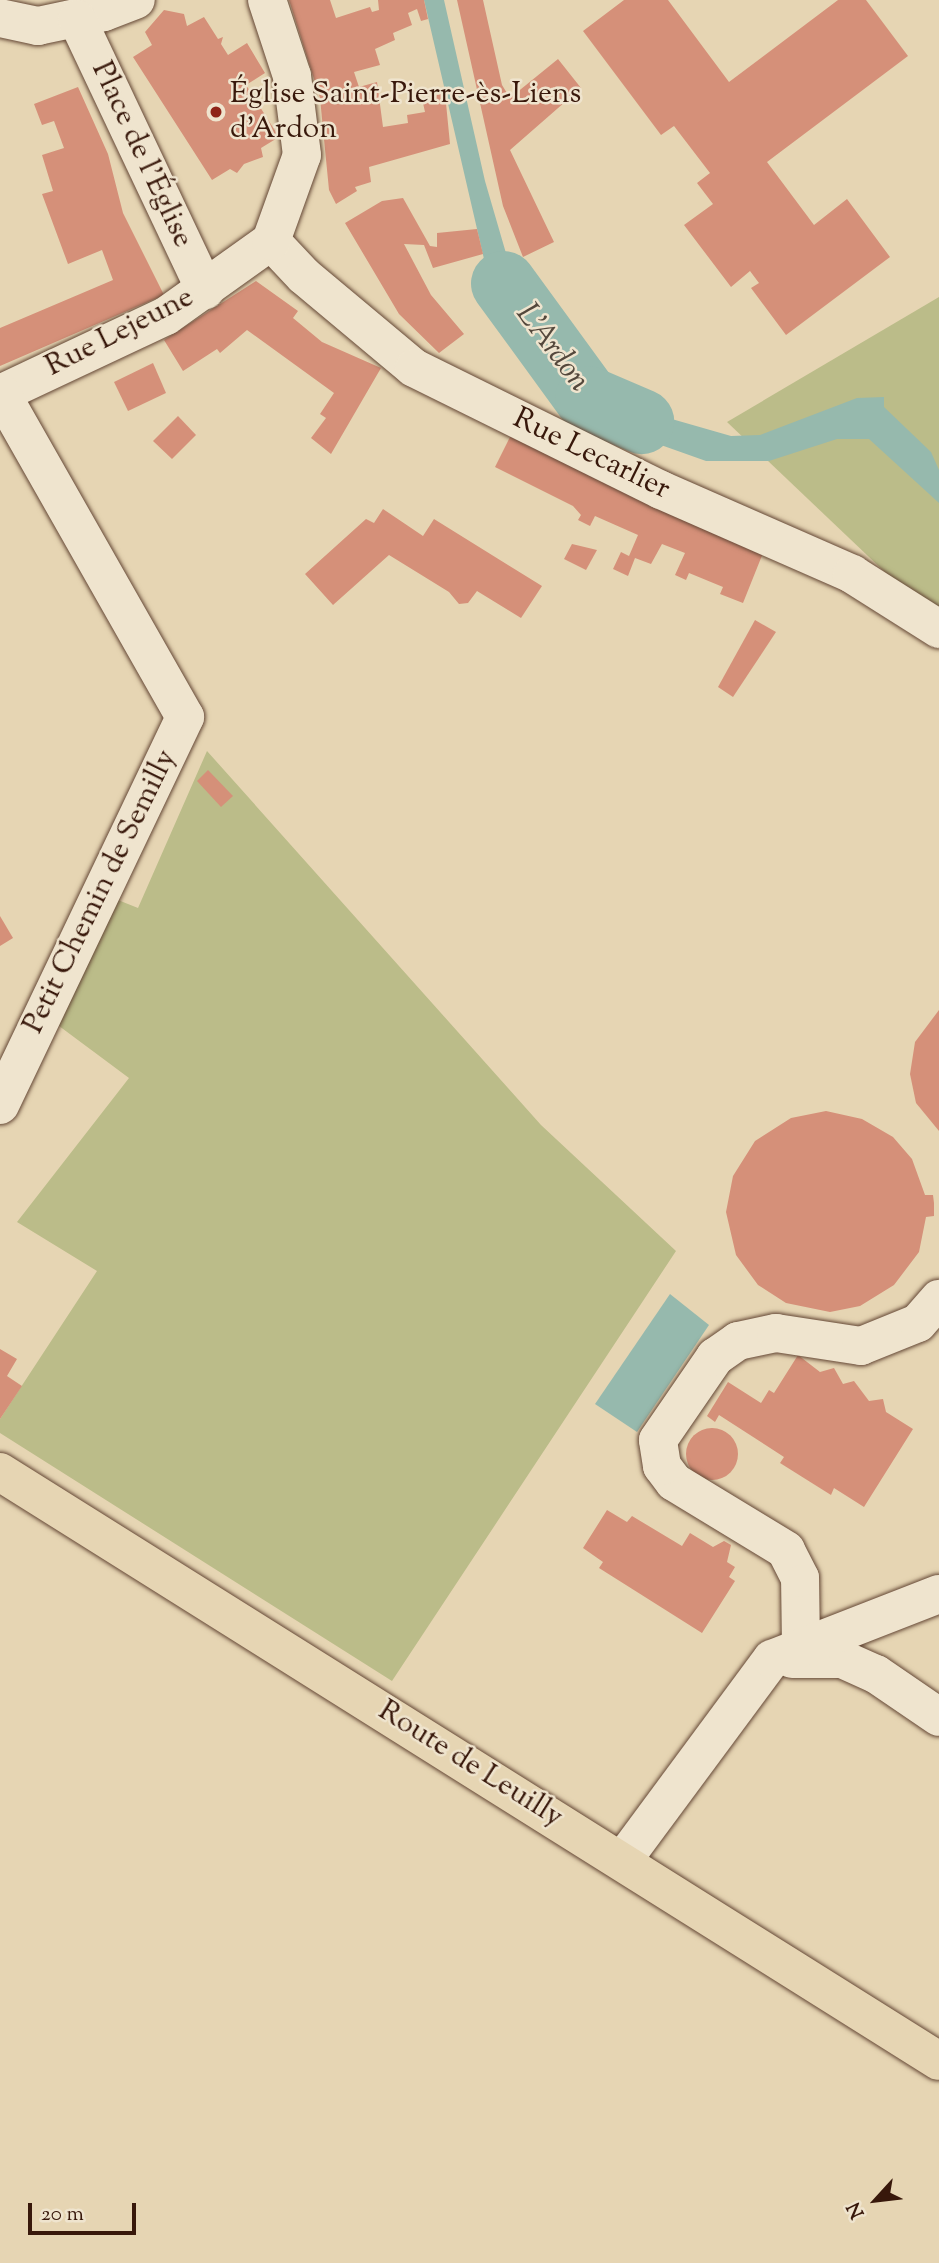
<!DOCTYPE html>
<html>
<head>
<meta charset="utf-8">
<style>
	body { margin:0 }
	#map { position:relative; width:939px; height:2263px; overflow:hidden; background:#e6d5b3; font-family:"Sorts Mill Goudy",serif }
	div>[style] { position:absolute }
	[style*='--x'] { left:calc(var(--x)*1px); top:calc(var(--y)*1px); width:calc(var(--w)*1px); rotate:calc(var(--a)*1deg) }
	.green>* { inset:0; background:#bbbc89 }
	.water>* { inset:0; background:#96b9ad }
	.river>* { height:65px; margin:-32.5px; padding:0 32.5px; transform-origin:32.5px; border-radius:32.5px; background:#96b9ad }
	.building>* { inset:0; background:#d59079 }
	.round { border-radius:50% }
	.roads { filter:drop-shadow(0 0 2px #644735) drop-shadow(0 0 2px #644735) }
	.minor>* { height:38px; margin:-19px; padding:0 19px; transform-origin:19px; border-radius:19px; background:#efe4ce }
	.major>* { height:38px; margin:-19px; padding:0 19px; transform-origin:19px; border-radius:19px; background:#e6d5b3 }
	.dots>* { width:19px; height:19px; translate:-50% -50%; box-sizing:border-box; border:4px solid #efe4ce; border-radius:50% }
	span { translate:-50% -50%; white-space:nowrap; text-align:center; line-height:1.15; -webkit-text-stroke:5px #efe4ce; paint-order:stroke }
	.poi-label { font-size:30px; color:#38180b }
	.left { translate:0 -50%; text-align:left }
	.street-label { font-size:30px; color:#38180b }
	.water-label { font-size:32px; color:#54483c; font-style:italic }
	.north { position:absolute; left:841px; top:2165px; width:70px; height:70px; -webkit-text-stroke:5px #efe4ce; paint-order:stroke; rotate:243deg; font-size:19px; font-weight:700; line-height:28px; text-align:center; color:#38180b }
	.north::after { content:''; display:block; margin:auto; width:24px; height:32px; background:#38180b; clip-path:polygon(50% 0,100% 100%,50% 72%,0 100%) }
	.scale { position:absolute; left:28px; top:2203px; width:108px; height:32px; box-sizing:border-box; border:4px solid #38180b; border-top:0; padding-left:9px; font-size:21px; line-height:24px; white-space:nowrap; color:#38180b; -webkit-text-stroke:5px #efe4ce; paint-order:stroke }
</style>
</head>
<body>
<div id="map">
	<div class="green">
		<div style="clip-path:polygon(939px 297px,939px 609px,889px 576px,727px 422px)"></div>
		<div style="clip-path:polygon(207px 751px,541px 1125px,676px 1251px,392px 1681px,0 1433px,0 1419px,97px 1271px,17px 1222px,129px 1078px,51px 1020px,113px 898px,138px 908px)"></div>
	</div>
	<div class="water">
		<div style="clip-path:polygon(424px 0,444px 0,485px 181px,510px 267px,563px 350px,543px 365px,482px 275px,487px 272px)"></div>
		<div style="clip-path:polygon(578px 368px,609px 401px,731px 436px,760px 435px,857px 398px,884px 397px,884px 407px,931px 452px,939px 470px,939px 503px,869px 439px,837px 439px,769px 461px,706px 461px,582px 417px,559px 382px)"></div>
		<div style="clip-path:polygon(670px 1294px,709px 1325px,637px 1432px,595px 1404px)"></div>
	</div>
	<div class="river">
		<div style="--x:503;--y:283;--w:142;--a:53.9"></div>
		<div style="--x:587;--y:398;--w:59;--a:23.1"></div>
	</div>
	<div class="building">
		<div style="clip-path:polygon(289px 0,330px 0,336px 18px,370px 7px,372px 12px,379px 10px,378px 0,424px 0,428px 19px,421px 21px,417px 9px,408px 13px,412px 25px,393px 33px,395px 40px,375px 49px,380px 65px,354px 72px,359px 87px,377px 82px,383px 127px,408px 123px,407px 115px,425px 112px,423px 103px,430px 101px,429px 97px,445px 93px,450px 144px,369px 167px,371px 182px,355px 187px,357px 191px,336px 204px,329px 190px,320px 98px)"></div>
		<div style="clip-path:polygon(457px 0,483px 0,502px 85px,510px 98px,558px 59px,581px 88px,510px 150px,554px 242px,523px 257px,503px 206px)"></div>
		<div style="clip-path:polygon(624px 0,668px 0,729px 82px,838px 0,866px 0,908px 56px,767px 162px,814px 225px,847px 199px,890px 257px,786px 335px,751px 288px,759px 283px,750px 271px,731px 287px,684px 225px,713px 204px,697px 183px,710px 173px,674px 126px,661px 135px,583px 31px)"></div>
		<div style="clip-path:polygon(164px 10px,184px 14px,187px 26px,204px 17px,218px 39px,223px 37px,221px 44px,228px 55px,247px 43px,265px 73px,246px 85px,279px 137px,261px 148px,263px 157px,244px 164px,237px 173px,230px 169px,212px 180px,133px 57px,152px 45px,145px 32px)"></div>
		<div style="clip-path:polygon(78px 87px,108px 154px,123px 213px,164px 295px,0 366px,0 328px,113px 280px,102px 250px,68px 264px,42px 194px,53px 191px,42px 155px,64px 148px,54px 121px,42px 125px,34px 104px)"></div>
		<div style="clip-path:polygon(403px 198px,430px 246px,437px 247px,437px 233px,477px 229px,483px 254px,433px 268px,424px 245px,404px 244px,431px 295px,464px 334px,439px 353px,399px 314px,345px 223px,382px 201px)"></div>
		<div style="clip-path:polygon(256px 281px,298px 311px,293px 318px,322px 342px,381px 368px,331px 454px,311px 438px,326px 418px,320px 414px,334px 393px,247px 330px,220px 353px,217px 349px,183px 371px,164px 340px)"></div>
		<div style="clip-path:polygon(153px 363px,166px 393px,128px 411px,114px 382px)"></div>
		<div style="clip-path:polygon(178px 416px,196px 435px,172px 459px,153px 441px)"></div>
		<div style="clip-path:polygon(511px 435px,767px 543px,743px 603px,720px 594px,723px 587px,689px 573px,686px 580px,675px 575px,685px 553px,662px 544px,651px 564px,635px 558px,628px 576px,613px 569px,621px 552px,629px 556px,638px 535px,595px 516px,590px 526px,578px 520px,581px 515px,573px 506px,495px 467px)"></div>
		<div style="clip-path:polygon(383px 509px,423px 536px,434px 519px,542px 586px,521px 618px,477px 591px,468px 603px,459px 604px,449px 592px,389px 555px,333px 605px,305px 574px,366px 519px,374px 523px)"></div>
		<div style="clip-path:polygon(572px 544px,597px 550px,586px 570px,564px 559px)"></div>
		<div style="clip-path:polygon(755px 620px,776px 632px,733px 697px,718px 687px)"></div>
		<div style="clip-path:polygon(208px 770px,233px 796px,221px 807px,197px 781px)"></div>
		<div style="clip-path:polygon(0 916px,13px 938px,0 946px)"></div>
		<div style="clip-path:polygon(939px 1010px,939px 1131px,916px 1103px,910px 1074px,915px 1042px)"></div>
		<div style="clip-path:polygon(826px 1111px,862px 1119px,893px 1137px,912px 1159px,925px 1195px,933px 1195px,934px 1203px,934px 1216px,926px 1217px,919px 1252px,894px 1285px,860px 1306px,830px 1312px,786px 1303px,758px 1285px,736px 1255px,726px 1212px,733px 1176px,755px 1141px,791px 1118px)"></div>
		<div style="clip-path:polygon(0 1349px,17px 1359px,7px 1376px,22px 1386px,0 1419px)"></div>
		<div style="clip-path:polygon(798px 1355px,820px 1372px,834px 1368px,843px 1384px,854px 1381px,869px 1401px,883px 1399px,886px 1412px,913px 1429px,864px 1507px,834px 1488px,831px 1495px,780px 1463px,784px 1457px,719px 1415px,715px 1422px,707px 1416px,728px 1382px,761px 1403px,769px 1390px,774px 1393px)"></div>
		<div class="round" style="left:686px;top:1428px;width:52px;height:52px"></div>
		<div style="clip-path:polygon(607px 1510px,627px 1522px,632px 1516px,682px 1546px,690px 1533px,713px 1547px,724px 1541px,731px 1545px,727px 1562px,735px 1567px,729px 1577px,735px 1581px,702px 1633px,599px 1568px,603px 1562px,583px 1548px)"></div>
	</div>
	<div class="roads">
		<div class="minor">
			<div style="--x:0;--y:18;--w:39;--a:12"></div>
			<div style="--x:38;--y:26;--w:67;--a:-12"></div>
			<div style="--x:104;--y:12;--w:34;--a:-21"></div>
			<div style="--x:77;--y:19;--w:300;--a:64.7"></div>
			<div style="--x:271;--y:241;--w:48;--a:46.7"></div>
			<div style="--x:304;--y:276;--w:143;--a:39.9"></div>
			<div style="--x:414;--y:368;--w:275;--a:26.3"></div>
			<div style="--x:661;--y:490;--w:209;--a:23.7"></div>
			<div style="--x:852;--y:574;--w:103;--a:32.3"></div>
			<div style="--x:0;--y:394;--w:183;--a:-25.2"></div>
			<div style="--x:166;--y:316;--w:129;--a:-35.5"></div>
			<div style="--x:271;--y:241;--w:91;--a:-70.2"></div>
			<div style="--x:302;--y:155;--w:80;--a:-97.2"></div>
			<div style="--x:292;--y:76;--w:80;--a:-108.2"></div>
			<div style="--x:0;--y:1105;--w:430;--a:-64.5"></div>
			<div style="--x:185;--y:717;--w:373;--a:-119.6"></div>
			<div style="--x:801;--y:1647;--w:69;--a:-90.8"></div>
			<div style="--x:800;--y:1578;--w:31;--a:-117"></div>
			<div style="--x:786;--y:1550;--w:131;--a:-148.7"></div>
			<div style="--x:674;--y:1482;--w:20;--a:-127"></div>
			<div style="--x:662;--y:1466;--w:26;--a:-99"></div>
			<div style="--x:658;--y:1440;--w:101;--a:-55.5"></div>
			<div style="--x:715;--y:1357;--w:28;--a:-35"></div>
			<div style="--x:738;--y:1341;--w:39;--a:-12"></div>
			<div style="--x:776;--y:1333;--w:86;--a:8.7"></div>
			<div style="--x:861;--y:1346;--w:61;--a:-22"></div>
			<div style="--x:918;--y:1323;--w:32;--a:-49"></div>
			<div style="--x:792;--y:1659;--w:50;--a:0"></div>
			<div style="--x:842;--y:1659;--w:37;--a:24"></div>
			<div style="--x:876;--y:1674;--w:76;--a:34.3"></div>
			<div style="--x:623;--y:1860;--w:250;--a:-53.5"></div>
			<div style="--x:772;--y:1659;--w:179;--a:-21.3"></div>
		</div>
		<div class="major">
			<div style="--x:0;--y:1472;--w:1108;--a:32.1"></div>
		</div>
	</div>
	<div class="dots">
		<div style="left:216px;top:112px;background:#8f2418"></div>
	</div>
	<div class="poi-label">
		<span class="left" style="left:230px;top:112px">Église Saint-Pierre-ès-Liens<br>d'Ardon</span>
	</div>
	<div class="street-label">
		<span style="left:141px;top:155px;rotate:65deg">Place de l'Église</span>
		<span style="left:120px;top:333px;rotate:-27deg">Rue Lejeune</span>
		<span style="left:591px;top:455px;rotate:26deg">Rue Lecarlier</span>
		<span style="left:101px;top:892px;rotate:-64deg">Petit Chemin de Semilly</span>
		<span style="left:470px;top:1765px;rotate:32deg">Route de Leuilly</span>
	</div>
	<div class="water-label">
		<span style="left:552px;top:348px;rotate:53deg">L'Ardon</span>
	</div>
	<div class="north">N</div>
	<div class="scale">20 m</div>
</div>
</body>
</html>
